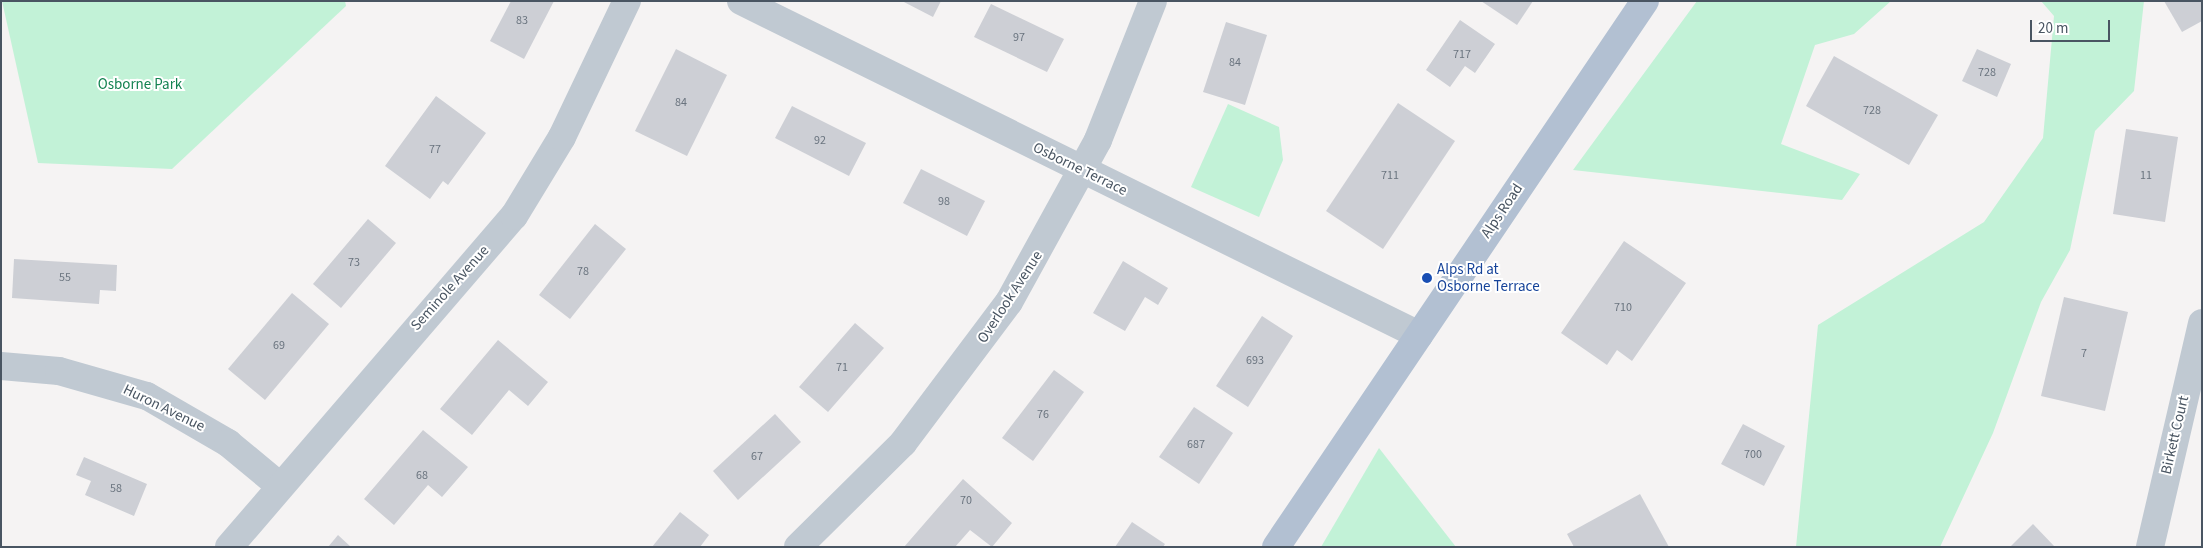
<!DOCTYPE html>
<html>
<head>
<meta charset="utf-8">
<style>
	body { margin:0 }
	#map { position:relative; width:2203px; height:548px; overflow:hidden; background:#f5f3f3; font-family:"Source Sans 3",sans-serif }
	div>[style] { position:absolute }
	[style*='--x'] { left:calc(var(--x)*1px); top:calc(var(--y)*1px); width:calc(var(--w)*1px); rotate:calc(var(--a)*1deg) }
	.green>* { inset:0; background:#c2f2d7 }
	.building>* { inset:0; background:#cdcfd5 }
	.minor>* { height:28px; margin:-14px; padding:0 14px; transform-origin:14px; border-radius:14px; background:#c0c9d2 }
	.major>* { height:28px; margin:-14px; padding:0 14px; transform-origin:14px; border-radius:14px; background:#b2c0d2 }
	.dots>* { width:14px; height:14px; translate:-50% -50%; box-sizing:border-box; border:2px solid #fff; border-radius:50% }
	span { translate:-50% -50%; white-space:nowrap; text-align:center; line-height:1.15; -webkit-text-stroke:4px #fff; paint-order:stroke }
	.number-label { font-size:12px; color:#6a747f }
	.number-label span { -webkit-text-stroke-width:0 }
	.park-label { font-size:15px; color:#148352 }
	.street-label { font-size:15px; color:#495562 }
	.transit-label { font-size:15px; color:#164399 }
	.left { translate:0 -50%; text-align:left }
	.frame { position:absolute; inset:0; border:2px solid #495562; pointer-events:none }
	.scale { position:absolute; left:2030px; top:20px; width:80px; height:22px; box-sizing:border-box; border:2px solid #495562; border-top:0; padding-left:6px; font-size:15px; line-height:18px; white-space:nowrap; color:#495562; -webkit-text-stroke:4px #fff; paint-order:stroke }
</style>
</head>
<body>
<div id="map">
	<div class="green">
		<div style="clip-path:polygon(2px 1px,345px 1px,346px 6px,172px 169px,38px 163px)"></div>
		<div style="clip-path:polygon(1697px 1px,1891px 1px,1854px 34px,1815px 45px,1781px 144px,1860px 174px,1842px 200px,1573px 170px)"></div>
		<div style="clip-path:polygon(2041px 1px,2144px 1px,2134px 91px,2095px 131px,2070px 250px,2041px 302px,1993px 433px,1940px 547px,1796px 547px,1818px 325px,1984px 222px,2043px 138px,2054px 16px)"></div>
		<div style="clip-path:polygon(1228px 104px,1279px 127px,1283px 160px,1259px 217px,1191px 187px)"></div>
		<div style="clip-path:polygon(1379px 448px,1456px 547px,1321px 547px)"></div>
	</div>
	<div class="building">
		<div style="clip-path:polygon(511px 1px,554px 1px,524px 59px,490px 41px)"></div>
		<div style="clip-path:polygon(902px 1px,941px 1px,933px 17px)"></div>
		<div style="clip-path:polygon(1481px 1px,1533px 1px,1517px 25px)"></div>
		<div style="clip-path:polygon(2164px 1px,2202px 1px,2202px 21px,2182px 32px)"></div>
		<div style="clip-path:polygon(991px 4px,1064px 39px,1047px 72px,974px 37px)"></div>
		<div style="clip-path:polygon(1460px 20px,1495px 44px,1475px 73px,1465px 66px,1450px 87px,1426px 70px)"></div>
		<div style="clip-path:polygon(1226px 22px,1267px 35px,1245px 105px,1203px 92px)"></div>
		<div style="clip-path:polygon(676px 49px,727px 75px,687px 156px,635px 131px)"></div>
		<div style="clip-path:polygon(1977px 49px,2011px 64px,1997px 97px,1962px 81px)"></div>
		<div style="clip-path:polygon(1834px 56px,1938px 115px,1909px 165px,1806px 106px)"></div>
		<div style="clip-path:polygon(436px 96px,486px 133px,448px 185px,443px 181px,430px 199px,385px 166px)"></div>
		<div style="clip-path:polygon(1398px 103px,1455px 141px,1383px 249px,1326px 211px)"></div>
		<div style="clip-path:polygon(792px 106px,866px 143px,849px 176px,775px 138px)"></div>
		<div style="clip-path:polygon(2126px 129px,2178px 137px,2165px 222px,2113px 214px)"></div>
		<div style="clip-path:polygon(921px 169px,985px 201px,967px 236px,903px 203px)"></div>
		<div style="clip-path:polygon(368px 219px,396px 243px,341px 308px,313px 284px)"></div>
		<div style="clip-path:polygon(595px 224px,626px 249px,570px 319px,539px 295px)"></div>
		<div style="clip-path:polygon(1624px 241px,1686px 283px,1632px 361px,1617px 350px,1607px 365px,1561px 333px)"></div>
		<div style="clip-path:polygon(14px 259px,117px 265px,116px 291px,100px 290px,99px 304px,12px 298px)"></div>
		<div style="clip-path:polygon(1123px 261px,1168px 288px,1158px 305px,1145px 297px,1125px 331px,1093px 313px)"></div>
		<div style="clip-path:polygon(292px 293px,329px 324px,265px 400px,228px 369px)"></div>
		<div style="clip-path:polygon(2064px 297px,2128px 312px,2105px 411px,2041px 396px)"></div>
		<div style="clip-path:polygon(1262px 316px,1293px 336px,1248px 407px,1216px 386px)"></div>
		<div style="clip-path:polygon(855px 323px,884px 348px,828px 412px,799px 387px)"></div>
		<div style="clip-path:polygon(498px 340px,548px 382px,528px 406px,509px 390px,472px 435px,440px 409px)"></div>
		<div style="clip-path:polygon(1054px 370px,1084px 392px,1033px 461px,1002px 438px)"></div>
		<div style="clip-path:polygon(1194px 407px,1233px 433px,1199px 484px,1159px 457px)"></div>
		<div style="clip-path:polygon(775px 414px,801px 442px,738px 500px,713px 471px)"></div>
		<div style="clip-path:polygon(1743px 424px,1785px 446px,1764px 486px,1721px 464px)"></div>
		<div style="clip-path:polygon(423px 430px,468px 467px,442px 497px,428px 485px,394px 525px,364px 499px)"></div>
		<div style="clip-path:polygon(84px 457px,147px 484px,134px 516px,85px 495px,91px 481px,76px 475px)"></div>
		<div style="clip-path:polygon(963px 479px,1012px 523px,992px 547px,970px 530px,955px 547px,904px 547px)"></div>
		<div style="clip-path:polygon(1640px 494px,1669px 547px,1574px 547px,1567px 534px)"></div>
		<div style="clip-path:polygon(680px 512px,709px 535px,700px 547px,652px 547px)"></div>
		<div style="clip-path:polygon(1132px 522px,1165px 544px,1163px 547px,1115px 547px)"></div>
		<div style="clip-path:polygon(2033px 524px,2055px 547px,2010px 547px)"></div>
		<div style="clip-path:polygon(338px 535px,351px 547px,328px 547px)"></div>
	</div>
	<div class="minor">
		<div style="--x:741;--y:1;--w:756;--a:26.23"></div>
		<div style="--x:1;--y:366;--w:58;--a:4.9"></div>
		<div style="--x:59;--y:371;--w:91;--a:15.9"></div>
		<div style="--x:147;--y:396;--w:94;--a:30.1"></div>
		<div style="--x:228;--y:443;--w:67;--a:39.6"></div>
		<div style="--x:229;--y:547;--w:437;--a:-49.3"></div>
		<div style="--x:514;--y:216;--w:92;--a:-58.7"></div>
		<div style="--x:562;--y:137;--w:151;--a:-64.5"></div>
		<div style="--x:798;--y:547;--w:148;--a:-44.7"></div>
		<div style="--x:903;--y:443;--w:176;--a:-53.1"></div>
		<div style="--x:1009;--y:302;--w:185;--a:-61.2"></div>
		<div style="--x:1098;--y:140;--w:149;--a:-68.4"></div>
		<div style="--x:2150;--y:547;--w:230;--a:-76.9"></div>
	</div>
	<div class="major">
		<div style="--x:1276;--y:547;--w:659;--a:-55.95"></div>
	</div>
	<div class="dots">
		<div style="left:1427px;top:278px;background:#1a4fb4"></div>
	</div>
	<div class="number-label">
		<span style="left:522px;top:21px">83</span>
		<span style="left:1019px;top:38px">97</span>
		<span style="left:1462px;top:55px">717</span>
		<span style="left:1235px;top:63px">84</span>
		<span style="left:1987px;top:73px">728</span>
		<span style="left:681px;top:103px">84</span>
		<span style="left:1872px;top:111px">728</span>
		<span style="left:820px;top:141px">92</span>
		<span style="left:435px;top:150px">77</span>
		<span style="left:1390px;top:176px">711</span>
		<span style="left:2146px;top:176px">11</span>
		<span style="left:944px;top:202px">98</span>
		<span style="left:354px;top:263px">73</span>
		<span style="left:583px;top:272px">78</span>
		<span style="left:65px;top:278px">55</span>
		<span style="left:1623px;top:308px">710</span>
		<span style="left:279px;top:346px">69</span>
		<span style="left:2084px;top:354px">7</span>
		<span style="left:1255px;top:361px">693</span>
		<span style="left:842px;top:368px">71</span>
		<span style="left:1043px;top:415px">76</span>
		<span style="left:1196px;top:445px">687</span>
		<span style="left:1753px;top:455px">700</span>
		<span style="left:757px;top:457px">67</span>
		<span style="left:422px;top:476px">68</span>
		<span style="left:116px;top:489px">58</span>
		<span style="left:966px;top:501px">70</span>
	</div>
	<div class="park-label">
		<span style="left:140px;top:85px">Osborne Park</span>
	</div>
	<div class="street-label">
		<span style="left:1080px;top:169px;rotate:26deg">Osborne Terrace</span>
		<span style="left:1502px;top:211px;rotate:-56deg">Alps Road</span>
		<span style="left:450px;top:288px;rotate:-48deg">Seminole Avenue</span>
		<span style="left:1010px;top:297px;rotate:-57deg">Overlook Avenue</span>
		<span style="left:164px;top:408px;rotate:26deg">Huron Avenue</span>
		<span style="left:2175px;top:435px;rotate:-77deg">Birkett Court</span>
	</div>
	<div class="transit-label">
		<span class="left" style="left:1437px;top:278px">Alps Rd at<br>Osborne Terrace</span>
	</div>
	<div class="frame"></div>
	<div class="scale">20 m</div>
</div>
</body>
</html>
